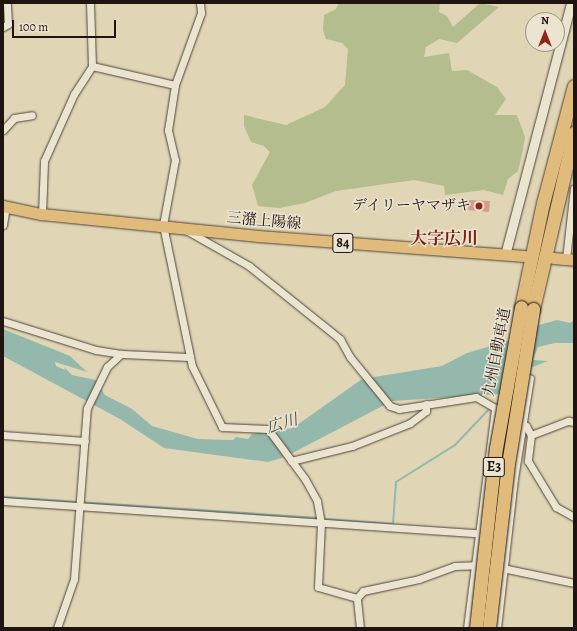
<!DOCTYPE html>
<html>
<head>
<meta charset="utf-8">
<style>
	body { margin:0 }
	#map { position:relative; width:577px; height:631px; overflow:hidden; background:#e0d6b6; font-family:Alegreya,"Noto Serif JP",serif }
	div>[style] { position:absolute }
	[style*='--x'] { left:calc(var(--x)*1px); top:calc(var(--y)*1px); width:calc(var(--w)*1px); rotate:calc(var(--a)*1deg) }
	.green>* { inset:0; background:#b3bd8d }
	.water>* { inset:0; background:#94b9ac }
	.stream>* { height:2px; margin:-1px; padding:0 1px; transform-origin:1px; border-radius:1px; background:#94b9ac }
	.building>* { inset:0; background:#d49c8d }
	.roads { filter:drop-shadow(0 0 1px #4f443a) drop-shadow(0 0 1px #4f443a) }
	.minor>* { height:7px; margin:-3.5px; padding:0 3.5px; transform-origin:3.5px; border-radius:3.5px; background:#ebe4d0 }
	.tertiary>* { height:9px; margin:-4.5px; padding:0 4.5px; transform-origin:4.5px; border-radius:4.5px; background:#ebe4d0 }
	.primary>* { height:11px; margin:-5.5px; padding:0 5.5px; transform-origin:5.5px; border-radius:5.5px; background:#e0bb7b }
	.motorway>* { height:13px; margin:-6.5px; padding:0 6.5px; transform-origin:6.5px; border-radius:6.5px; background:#e0bb7b }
	.bridges { filter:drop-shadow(0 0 1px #1f1410) drop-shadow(0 0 1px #1f1410) }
	.motorway-bridge>* { height:13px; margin:-6.5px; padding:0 6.5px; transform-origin:6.5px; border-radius:6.5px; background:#e0bb7b }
	.dots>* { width:11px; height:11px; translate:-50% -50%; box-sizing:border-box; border:2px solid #ebe4d0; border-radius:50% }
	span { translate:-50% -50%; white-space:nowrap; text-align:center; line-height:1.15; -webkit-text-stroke:3px #ebe4d0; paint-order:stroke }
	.shield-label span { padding:1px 3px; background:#ebe4d0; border:1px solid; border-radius:3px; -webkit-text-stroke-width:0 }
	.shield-label { font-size:14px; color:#1f1410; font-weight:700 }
	.poi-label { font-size:15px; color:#1f1410 }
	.right { translate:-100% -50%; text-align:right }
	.street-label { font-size:15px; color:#1f1410 }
	.water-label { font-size:16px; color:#484e47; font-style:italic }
	.quarter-label { font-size:17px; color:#7a1f14; font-weight:700 }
	.frame { position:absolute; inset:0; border:4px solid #1f1410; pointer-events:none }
	.north { position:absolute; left:525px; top:12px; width:40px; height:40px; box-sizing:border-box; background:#ebe4d0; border:1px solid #999183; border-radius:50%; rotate:0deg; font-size:11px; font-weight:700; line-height:16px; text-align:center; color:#1f1410 }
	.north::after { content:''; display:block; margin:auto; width:14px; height:18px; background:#8f2418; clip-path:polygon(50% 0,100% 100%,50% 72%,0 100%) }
	.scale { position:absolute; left:12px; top:20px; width:104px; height:18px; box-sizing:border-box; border:2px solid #1f1410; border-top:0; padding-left:5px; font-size:12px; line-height:14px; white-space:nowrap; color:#1f1410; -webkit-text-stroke:3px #ebe4d0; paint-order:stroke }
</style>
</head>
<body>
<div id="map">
	<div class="green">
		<div style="clip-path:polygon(339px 3px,440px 3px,439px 12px,447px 16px,453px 27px,480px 3px,499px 7px,457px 43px,439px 39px,426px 47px,424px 57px,449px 53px,452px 71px,467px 70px,497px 87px,506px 99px,495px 115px,517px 115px,525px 137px,523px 150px,518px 171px,508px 179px,503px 195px,484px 190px,445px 195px,444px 186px,414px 180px,336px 191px,305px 203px,279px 208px,258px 206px,252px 185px,270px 152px,264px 146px,251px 142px,244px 126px,244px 115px,286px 125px,325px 107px,345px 85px,348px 49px,342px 43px,326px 39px,323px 30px,324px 15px,336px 9px)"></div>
	</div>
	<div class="water">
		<div style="clip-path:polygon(557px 320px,570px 323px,574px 320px,574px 343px,555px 343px,538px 347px,533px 360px,548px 361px,525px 370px,502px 394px,392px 401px,285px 457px,268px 462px,164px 448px,120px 419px,3px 356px,3px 329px,70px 356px,87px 372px,55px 362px,56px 366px,65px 370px,64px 367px,72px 375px,96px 380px,105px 395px,132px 409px,152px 426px,198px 439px,233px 440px,236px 437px,248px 439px,252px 434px,293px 428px,362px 379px,442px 366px,467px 353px,518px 338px,539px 325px)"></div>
	</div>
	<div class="stream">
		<div style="--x:3;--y:497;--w:316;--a:3.8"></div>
		<div style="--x:323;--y:519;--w:70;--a:4.1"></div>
		<div style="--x:393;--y:524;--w:42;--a:-85.9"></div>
		<div style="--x:396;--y:482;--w:70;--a:-32.1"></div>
		<div style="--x:455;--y:445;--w:51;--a:-46.6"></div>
	</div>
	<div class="building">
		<div style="clip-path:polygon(469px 200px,490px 201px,489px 212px,468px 210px)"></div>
	</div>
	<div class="roads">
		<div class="minor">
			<div style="--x:200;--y:3;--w:10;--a:84"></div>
			<div style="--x:201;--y:13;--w:77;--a:109.9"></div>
			<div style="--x:175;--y:85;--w:46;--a:98.8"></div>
			<div style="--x:168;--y:130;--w:31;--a:77"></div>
			<div style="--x:175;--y:160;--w:66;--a:100.5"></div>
			<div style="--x:163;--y:225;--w:144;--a:78.4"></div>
			<div style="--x:192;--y:366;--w:68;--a:63.8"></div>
			<div style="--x:222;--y:427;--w:46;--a:2.5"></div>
			<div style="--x:268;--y:429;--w:62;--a:53.5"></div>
			<div style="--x:305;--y:479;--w:25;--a:61"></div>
			<div style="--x:317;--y:501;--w:22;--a:80"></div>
			<div style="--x:321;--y:523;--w:64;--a:92.7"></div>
			<div style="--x:318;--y:587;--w:41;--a:15.8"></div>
			<div style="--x:3;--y:27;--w:6;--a:-31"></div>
			<div style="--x:8;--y:24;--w:21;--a:-93"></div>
			<div style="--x:92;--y:66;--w:85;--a:12.9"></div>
			<div style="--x:3;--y:130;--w:16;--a:-47"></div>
			<div style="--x:14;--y:118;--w:18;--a:-9"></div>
			<div style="--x:42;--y:214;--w:53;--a:-87.8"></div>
			<div style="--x:44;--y:161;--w:73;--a:-65.9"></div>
			<div style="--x:74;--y:94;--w:33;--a:-57"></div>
			<div style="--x:92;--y:66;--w:63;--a:-91.8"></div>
			<div style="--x:3;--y:225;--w:19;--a:-81"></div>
			<div style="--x:184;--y:229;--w:75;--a:29.6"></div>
			<div style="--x:249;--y:266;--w:117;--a:38.7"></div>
			<div style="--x:340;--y:339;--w:21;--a:61"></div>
			<div style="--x:350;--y:357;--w:63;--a:50.8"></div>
			<div style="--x:390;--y:406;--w:9;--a:18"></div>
			<div style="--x:399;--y:409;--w:78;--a:-8.9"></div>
			<div style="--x:476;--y:397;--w:34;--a:30"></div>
			<div style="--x:566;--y:259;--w:71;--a:-83.6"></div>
			<div style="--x:3;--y:321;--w:97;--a:17.3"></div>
			<div style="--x:96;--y:350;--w:25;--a:9"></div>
			<div style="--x:514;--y:419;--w:14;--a:30"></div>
			<div style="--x:526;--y:426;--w:10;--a:61"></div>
			<div style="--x:531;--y:435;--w:26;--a:97"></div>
			<div style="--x:528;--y:461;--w:54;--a:58.7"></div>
			<div style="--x:556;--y:507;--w:21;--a:29"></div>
			<div style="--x:3;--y:435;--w:82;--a:4.2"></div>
			<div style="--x:531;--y:435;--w:40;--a:-21"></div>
			<div style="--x:568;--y:421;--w:6;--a:9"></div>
			<div style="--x:291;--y:461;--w:63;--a:-13.8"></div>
			<div style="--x:352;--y:446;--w:62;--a:-21.6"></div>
			<div style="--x:410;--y:423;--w:20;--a:-37"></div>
			<div style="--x:426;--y:411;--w:7;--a:-90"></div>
			<div style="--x:3;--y:501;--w:475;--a:3.9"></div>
			<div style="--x:57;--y:628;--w:52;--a:-70.9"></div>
			<div style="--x:74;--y:579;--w:171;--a:-85.7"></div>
			<div style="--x:87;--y:408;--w:46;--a:-64"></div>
			<div style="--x:107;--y:367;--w:19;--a:-43"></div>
			<div style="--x:121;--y:354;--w:69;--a:2.5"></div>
			<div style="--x:360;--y:628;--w:30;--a:-96"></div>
			<div style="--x:357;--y:598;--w:9;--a:-49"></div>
			<div style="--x:363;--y:591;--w:57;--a:-12.1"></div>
			<div style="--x:419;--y:579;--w:38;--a:-20"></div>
			<div style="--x:455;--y:566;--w:33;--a:-2"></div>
			<div style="--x:488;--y:565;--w:88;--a:11.8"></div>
			<div style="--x:467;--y:628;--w:222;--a:-82.7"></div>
			<div style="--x:497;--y:628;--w:150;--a:-83.5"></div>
			<div style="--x:514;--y:479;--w:102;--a:-81"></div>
		</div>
		<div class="tertiary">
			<div style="--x:505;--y:255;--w:260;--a:-75.3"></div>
		</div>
		<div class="primary">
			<div style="--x:3;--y:206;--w:40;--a:12"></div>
			<div style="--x:42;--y:214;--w:217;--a:5.8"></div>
			<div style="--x:258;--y:236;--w:267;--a:4.3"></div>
			<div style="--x:553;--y:258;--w:21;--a:5"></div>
		</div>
		<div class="motorway">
			<div style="--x:521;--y:307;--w:106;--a:-78.1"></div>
			<div style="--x:543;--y:203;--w:121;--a:-75.2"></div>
			<div style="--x:533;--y:309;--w:181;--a:-76.9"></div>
		</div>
	</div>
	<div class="bridges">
		<div class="motorway-bridge">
			<div style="--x:476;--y:628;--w:181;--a:-83.7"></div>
			<div style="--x:496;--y:448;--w:143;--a:-79.9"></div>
			<div style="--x:489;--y:628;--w:165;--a:-83.4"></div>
			<div style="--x:508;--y:464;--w:157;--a:-80.8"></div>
		</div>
	</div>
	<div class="dots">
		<div style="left:479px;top:206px;background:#8f2418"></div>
	</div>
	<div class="shield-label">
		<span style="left:343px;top:243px">84</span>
		<span style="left:494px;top:467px">E3</span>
	</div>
	<div class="poi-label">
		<span class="right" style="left:471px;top:206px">デイリーヤマザキ</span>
	</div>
	<div class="street-label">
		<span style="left:264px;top:221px;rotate:5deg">三潴上陽線</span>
		<span style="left:497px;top:352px;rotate:-79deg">九州自動車道</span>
	</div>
	<div class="water-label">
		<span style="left:282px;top:424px;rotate:-17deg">広川</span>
	</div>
	<div class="quarter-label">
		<span style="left:444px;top:239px">大字広川</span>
	</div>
	<div class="frame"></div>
	<div class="north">N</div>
	<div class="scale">100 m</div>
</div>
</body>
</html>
